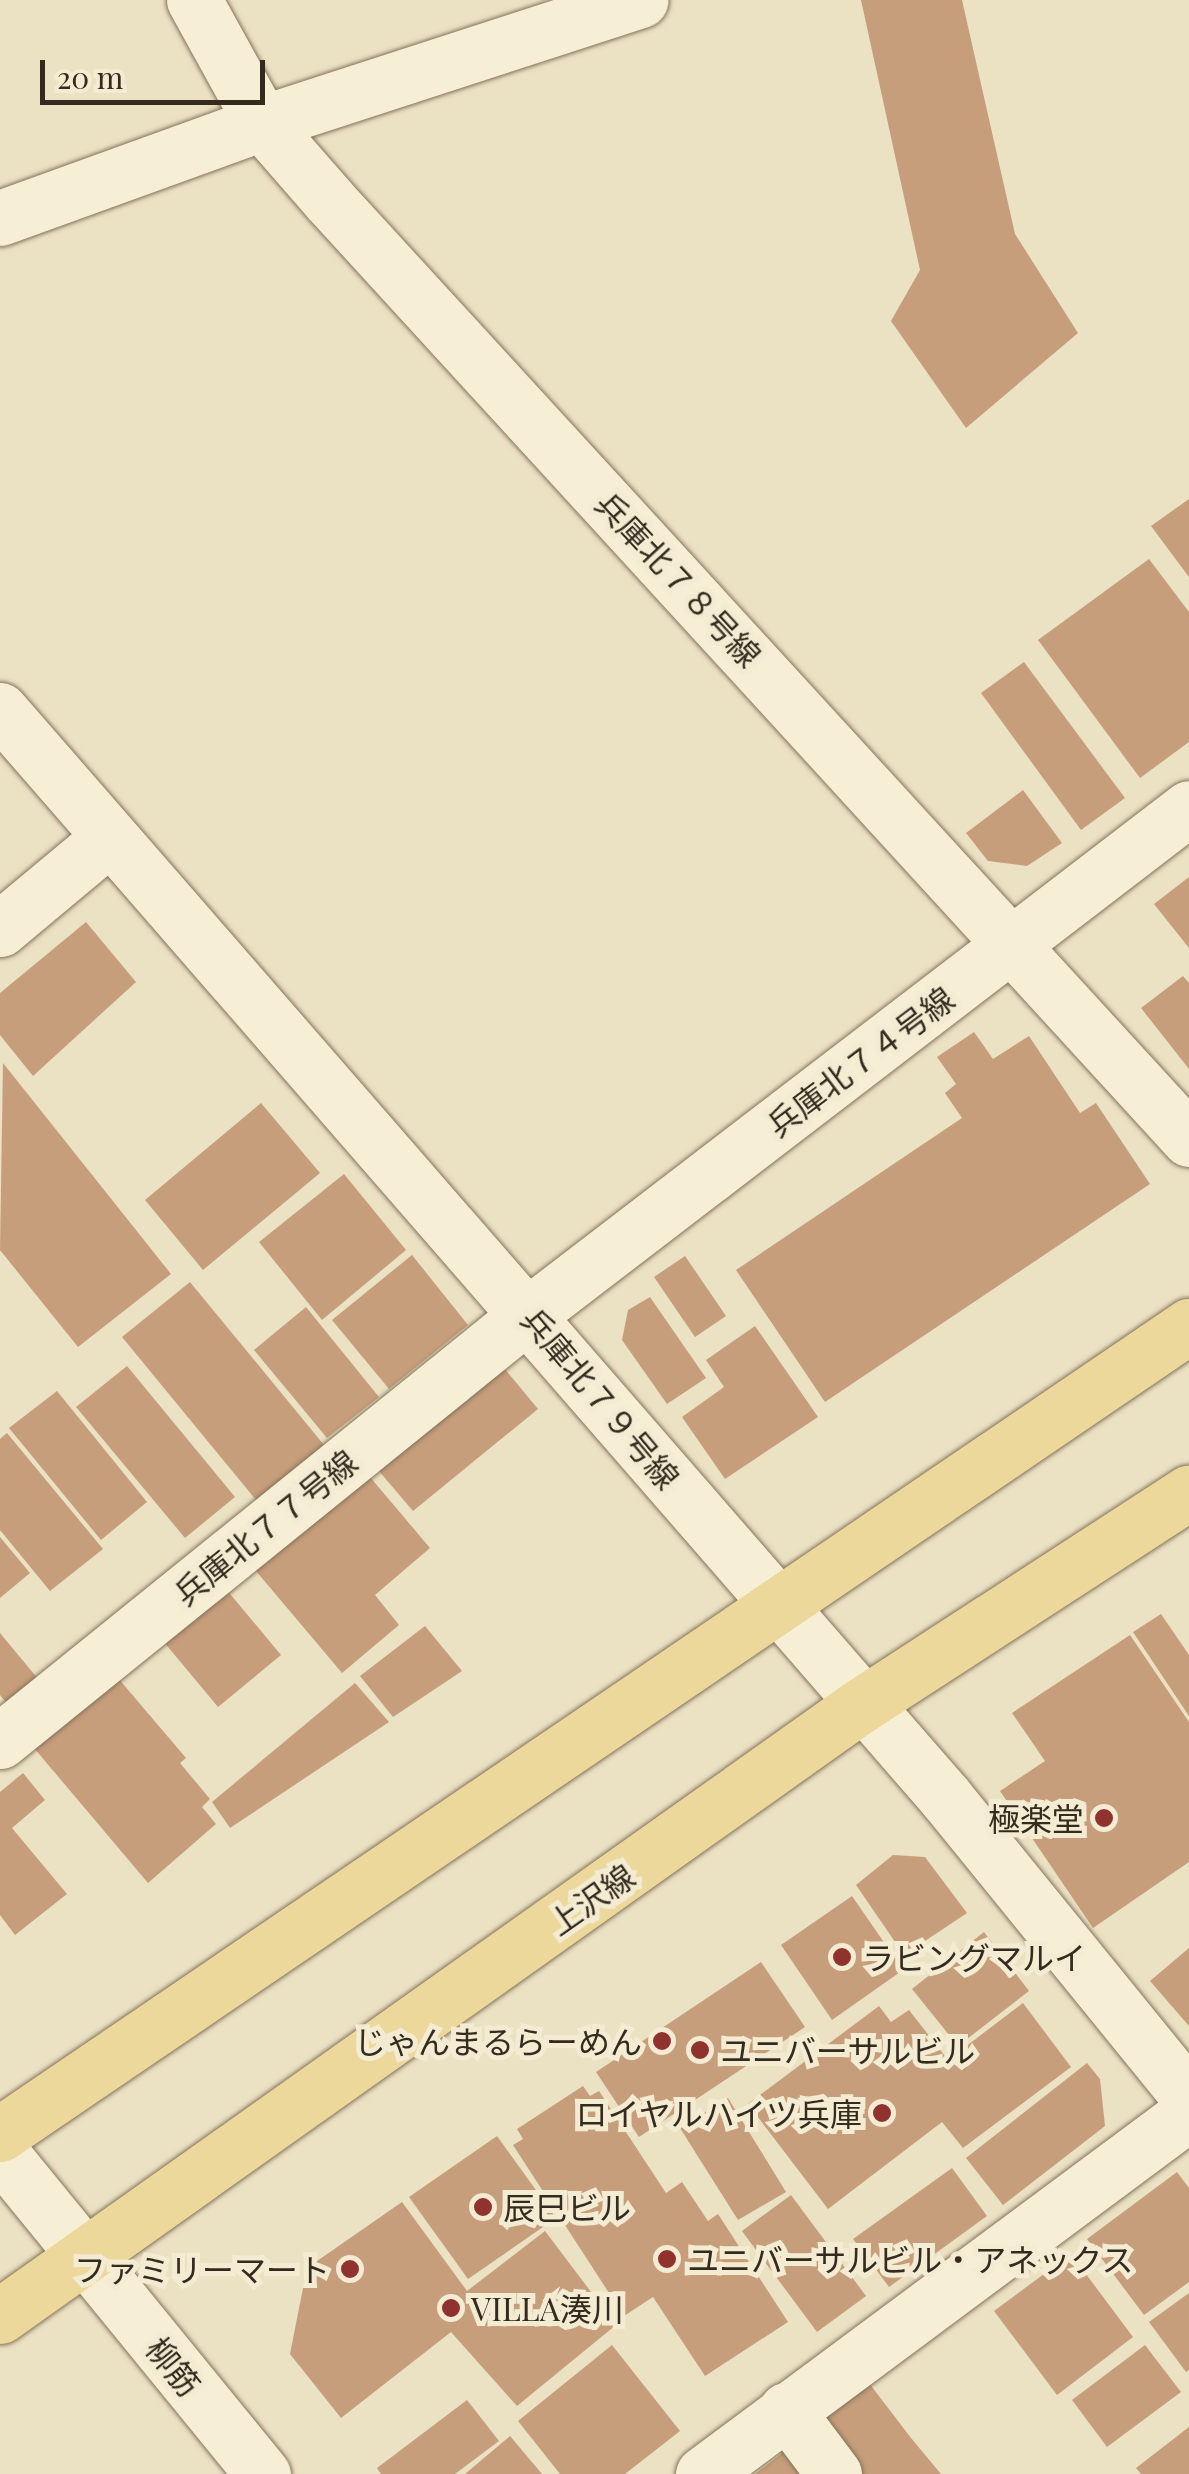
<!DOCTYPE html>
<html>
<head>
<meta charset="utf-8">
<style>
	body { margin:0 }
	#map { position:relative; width:1189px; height:2474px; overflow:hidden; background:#ebe1c3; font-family:"Playfair Display","Noto Sans JP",serif }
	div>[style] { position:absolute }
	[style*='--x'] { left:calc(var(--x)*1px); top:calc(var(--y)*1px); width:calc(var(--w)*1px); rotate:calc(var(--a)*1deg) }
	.building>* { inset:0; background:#c79e7b }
	.roads { filter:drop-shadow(0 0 2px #84735b) drop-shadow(0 0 2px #84735b) }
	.minor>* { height:55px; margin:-27.5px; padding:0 27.5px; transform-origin:27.5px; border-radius:27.5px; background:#f7eed6 }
	.major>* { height:55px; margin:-27.5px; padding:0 27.5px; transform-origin:27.5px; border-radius:27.5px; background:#edd89c }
	.dots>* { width:28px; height:28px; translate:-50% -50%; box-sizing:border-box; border:5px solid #f3ebd2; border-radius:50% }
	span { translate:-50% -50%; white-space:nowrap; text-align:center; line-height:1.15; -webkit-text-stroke:10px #f3ebd2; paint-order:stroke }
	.street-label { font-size:32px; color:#352a1e }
	.poi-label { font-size:32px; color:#352a1e }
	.right { translate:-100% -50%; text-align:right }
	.left { translate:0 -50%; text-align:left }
	.scale { position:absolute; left:40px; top:60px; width:225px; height:45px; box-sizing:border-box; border:5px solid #352a1e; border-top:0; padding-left:12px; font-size:30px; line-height:35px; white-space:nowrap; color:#352a1e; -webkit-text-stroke:8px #f3ebd2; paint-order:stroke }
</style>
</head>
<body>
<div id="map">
	<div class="building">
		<div style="clip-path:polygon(861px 0,962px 0,1015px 234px,1078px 333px,966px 428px,891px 321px,920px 270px)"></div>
		<div style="clip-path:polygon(1189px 499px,1189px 577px,1151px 526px)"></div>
		<div style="clip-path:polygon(1149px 559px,1189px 612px,1189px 742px,1140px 778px,1038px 640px)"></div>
		<div style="clip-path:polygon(1024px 662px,1125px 798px,1081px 830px,981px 693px)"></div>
		<div style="clip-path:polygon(1023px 790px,1062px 843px,1027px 866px,988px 861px,966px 833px)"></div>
		<div style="clip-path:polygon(1189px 877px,1189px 948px,1154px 904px)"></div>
		<div style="clip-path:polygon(86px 922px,136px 982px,33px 1076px,0 1035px,0 993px)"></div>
		<div style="clip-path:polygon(1183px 976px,1189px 983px,1189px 1069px,1141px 1008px)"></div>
		<div style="clip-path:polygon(974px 1032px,993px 1059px,1029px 1036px,1080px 1113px,1096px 1103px,1150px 1184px,825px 1402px,736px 1270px,962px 1118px,945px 1093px,956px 1084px,937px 1057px)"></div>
		<div style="clip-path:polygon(3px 1063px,171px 1274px,78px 1347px,0 1250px)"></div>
		<div style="clip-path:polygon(261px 1103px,320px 1173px,203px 1270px,145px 1200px)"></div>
		<div style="clip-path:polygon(344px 1174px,406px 1250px,322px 1320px,259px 1242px)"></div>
		<div style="clip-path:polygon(412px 1255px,468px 1325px,389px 1389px,332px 1320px)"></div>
		<div style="clip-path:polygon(685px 1256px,726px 1316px,695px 1337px,654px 1277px)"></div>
		<div style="clip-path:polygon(190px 1282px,324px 1445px,256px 1500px,122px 1337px)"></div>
		<div style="clip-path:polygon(650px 1297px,706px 1378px,667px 1404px,622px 1340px,628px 1310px)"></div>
		<div style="clip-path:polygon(306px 1307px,379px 1397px,327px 1438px,254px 1350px)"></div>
		<div style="clip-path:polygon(755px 1326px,818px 1417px,725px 1479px,682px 1417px,724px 1387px,706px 1360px)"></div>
		<div style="clip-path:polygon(499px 1362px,538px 1409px,413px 1511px,373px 1464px)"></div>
		<div style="clip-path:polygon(127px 1366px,235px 1497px,185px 1538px,76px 1407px)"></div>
		<div style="clip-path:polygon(57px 1391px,147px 1502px,101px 1540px,9px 1428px)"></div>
		<div style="clip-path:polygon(7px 1433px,103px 1549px,50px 1591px,0 1530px,0 1439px)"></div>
		<div style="clip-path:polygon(370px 1477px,430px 1548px,375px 1595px,399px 1625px,342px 1673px,256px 1571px)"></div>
		<div style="clip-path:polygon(0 1537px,30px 1573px,0 1598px)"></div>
		<div style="clip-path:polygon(226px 1589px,281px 1655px,218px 1707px,163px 1641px)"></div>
		<div style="clip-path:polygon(1161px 1614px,1189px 1655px,1189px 1716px,1133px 1632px)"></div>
		<div style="clip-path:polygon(425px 1626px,462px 1671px,393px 1717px,360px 1676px)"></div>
		<div style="clip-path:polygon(0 1633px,39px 1680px,8px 1705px,0 1695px)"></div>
		<div style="clip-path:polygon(1130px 1635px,1189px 1722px,1189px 1862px,1093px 1928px,1000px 1791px,1045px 1761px,1012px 1713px)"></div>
		<div style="clip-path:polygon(118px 1678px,186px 1758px,180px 1763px,210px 1799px,202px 1807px,216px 1824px,148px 1883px,34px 1748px)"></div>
		<div style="clip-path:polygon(355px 1683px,389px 1722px,230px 1828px,212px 1802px)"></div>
		<div style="clip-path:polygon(23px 1773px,45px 1800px,12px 1828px,67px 1894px,15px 1935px,0 1915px,0 1792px)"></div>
		<div style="clip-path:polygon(893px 1855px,925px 1857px,967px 1913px,904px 1955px,856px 1885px)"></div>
		<div style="clip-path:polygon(852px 1896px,903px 1970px,832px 2020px,781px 1945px)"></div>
		<div style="clip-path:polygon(984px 1932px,1029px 1991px,958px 2046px,912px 1989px)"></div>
		<div style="clip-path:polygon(1189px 1948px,1189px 2026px,1150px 1981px)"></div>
		<div style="clip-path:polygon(761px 1962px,805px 2027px,639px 2137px,596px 2072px)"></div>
		<div style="clip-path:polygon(1023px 2003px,1071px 2067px,963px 2148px,942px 2122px,828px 2209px,748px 2104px,879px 2006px,891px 2022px,909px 2010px,948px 2060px)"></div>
		<div style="clip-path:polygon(1087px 2063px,1100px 2079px,1105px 2126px,1003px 2205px,966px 2158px)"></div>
		<div style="clip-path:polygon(583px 2086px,590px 2096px,599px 2091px,666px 2193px,682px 2182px,708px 2221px,718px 2214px,788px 2322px,705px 2376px,653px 2297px,624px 2316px,513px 2145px,523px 2139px,517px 2129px)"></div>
		<div style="clip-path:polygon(728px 2098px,786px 2192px,738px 2220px,680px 2128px)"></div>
		<div style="clip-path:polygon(497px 2136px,556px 2218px,468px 2279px,409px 2197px)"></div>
		<div style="clip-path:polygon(952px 2168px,987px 2216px,889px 2287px,853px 2239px)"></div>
		<div style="clip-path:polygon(1177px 2172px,1189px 2188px,1189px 2282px,1144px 2315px,1087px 2239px)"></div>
		<div style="clip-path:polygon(791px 2195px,866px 2296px,817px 2332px,742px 2231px)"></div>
		<div style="clip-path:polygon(402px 2202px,467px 2291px,545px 2231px,616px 2325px,517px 2406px,451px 2332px,341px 2418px,290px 2354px,307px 2268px)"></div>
		<div style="clip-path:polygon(1071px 2254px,1133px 2337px,1057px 2395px,994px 2311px)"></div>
		<div style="clip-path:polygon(1189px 2293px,1189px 2370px,1186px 2372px,1149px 2322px)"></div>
		<div style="clip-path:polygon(612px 2345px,680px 2431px,625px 2474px,560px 2474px,518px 2421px)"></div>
		<div style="clip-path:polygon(1145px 2345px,1181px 2392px,1107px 2447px,1072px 2400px)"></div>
		<div style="clip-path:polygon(869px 2383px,911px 2438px,941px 2474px,861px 2474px,821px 2420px)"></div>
		<div style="clip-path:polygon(467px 2400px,499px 2441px,455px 2474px,381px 2474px,377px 2468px)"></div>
		<div style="clip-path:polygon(1189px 2427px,1189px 2474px,1141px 2474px,1136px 2468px)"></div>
		<div style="clip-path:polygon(510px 2436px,542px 2474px,465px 2474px)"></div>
		<div style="clip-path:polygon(789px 2448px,808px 2474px,755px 2474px)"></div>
	</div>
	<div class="roads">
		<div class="minor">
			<div style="--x:194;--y:0;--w:141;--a:61.1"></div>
			<div style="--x:262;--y:123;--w:103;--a:48.9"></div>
			<div style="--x:330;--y:201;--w:1272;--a:47.52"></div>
			<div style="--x:0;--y:218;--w:279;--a:-19.9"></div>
			<div style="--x:262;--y:123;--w:398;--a:-18"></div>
			<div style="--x:0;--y:710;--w:1442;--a:48.99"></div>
			<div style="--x:946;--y:1798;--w:385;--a:50.9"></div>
			<div style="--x:0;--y:929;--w:141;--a:-39.8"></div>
			<div style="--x:0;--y:1741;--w:681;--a:-38.92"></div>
			<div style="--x:530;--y:1313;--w:830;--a:-37.46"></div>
			<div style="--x:0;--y:2152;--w:416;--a:50.8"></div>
			<div style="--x:786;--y:2410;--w:80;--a:53.1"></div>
			<div style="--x:703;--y:2474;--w:605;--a:-36.6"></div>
		</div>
		<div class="major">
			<div style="--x:0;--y:2134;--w:1438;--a:-34.2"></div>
			<div style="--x:0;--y:2316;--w:1054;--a:-35.35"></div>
			<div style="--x:860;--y:1706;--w:392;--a:-33"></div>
		</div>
	</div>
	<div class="dots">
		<div style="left:1104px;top:1818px;background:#90322e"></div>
		<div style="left:842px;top:1957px;background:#90322e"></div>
		<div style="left:662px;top:2041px;background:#90322e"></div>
		<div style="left:700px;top:2050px;background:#90322e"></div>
		<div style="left:882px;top:2113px;background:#90322e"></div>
		<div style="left:483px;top:2207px;background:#90322e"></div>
		<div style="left:667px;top:2259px;background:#90322e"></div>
		<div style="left:350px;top:2269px;background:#90322e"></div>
		<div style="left:451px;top:2308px;background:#90322e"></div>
	</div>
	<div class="street-label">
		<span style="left:679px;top:579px;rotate:47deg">兵庫北７８号線</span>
		<span style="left:860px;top:1061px;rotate:-37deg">兵庫北７４号線</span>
		<span style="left:601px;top:1398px;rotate:50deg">兵庫北７９号線</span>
		<span style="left:265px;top:1527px;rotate:-39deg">兵庫北７７号線</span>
		<span style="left:591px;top:1899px;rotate:-35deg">上沢線</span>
		<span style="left:174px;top:2366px;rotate:51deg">柳筋</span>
	</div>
	<div class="poi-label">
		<span class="right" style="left:1084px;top:1818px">極楽堂</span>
		<span class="left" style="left:862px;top:1957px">ラビングマルイ</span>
		<span class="right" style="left:642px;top:2041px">じゃんまるらーめん</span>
		<span class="left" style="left:720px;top:2050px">ユニバーサルビル</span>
		<span class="right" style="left:862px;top:2113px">ロイヤルハイツ兵庫</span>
		<span class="left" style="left:503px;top:2207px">辰巳ビル</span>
		<span class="left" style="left:687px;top:2259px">ユニバーサルビル・アネックス</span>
		<span class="right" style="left:330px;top:2269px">ファミリーマート</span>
		<span class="left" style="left:471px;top:2308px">VILLA湊川</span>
	</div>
	<div class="scale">20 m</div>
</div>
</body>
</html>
